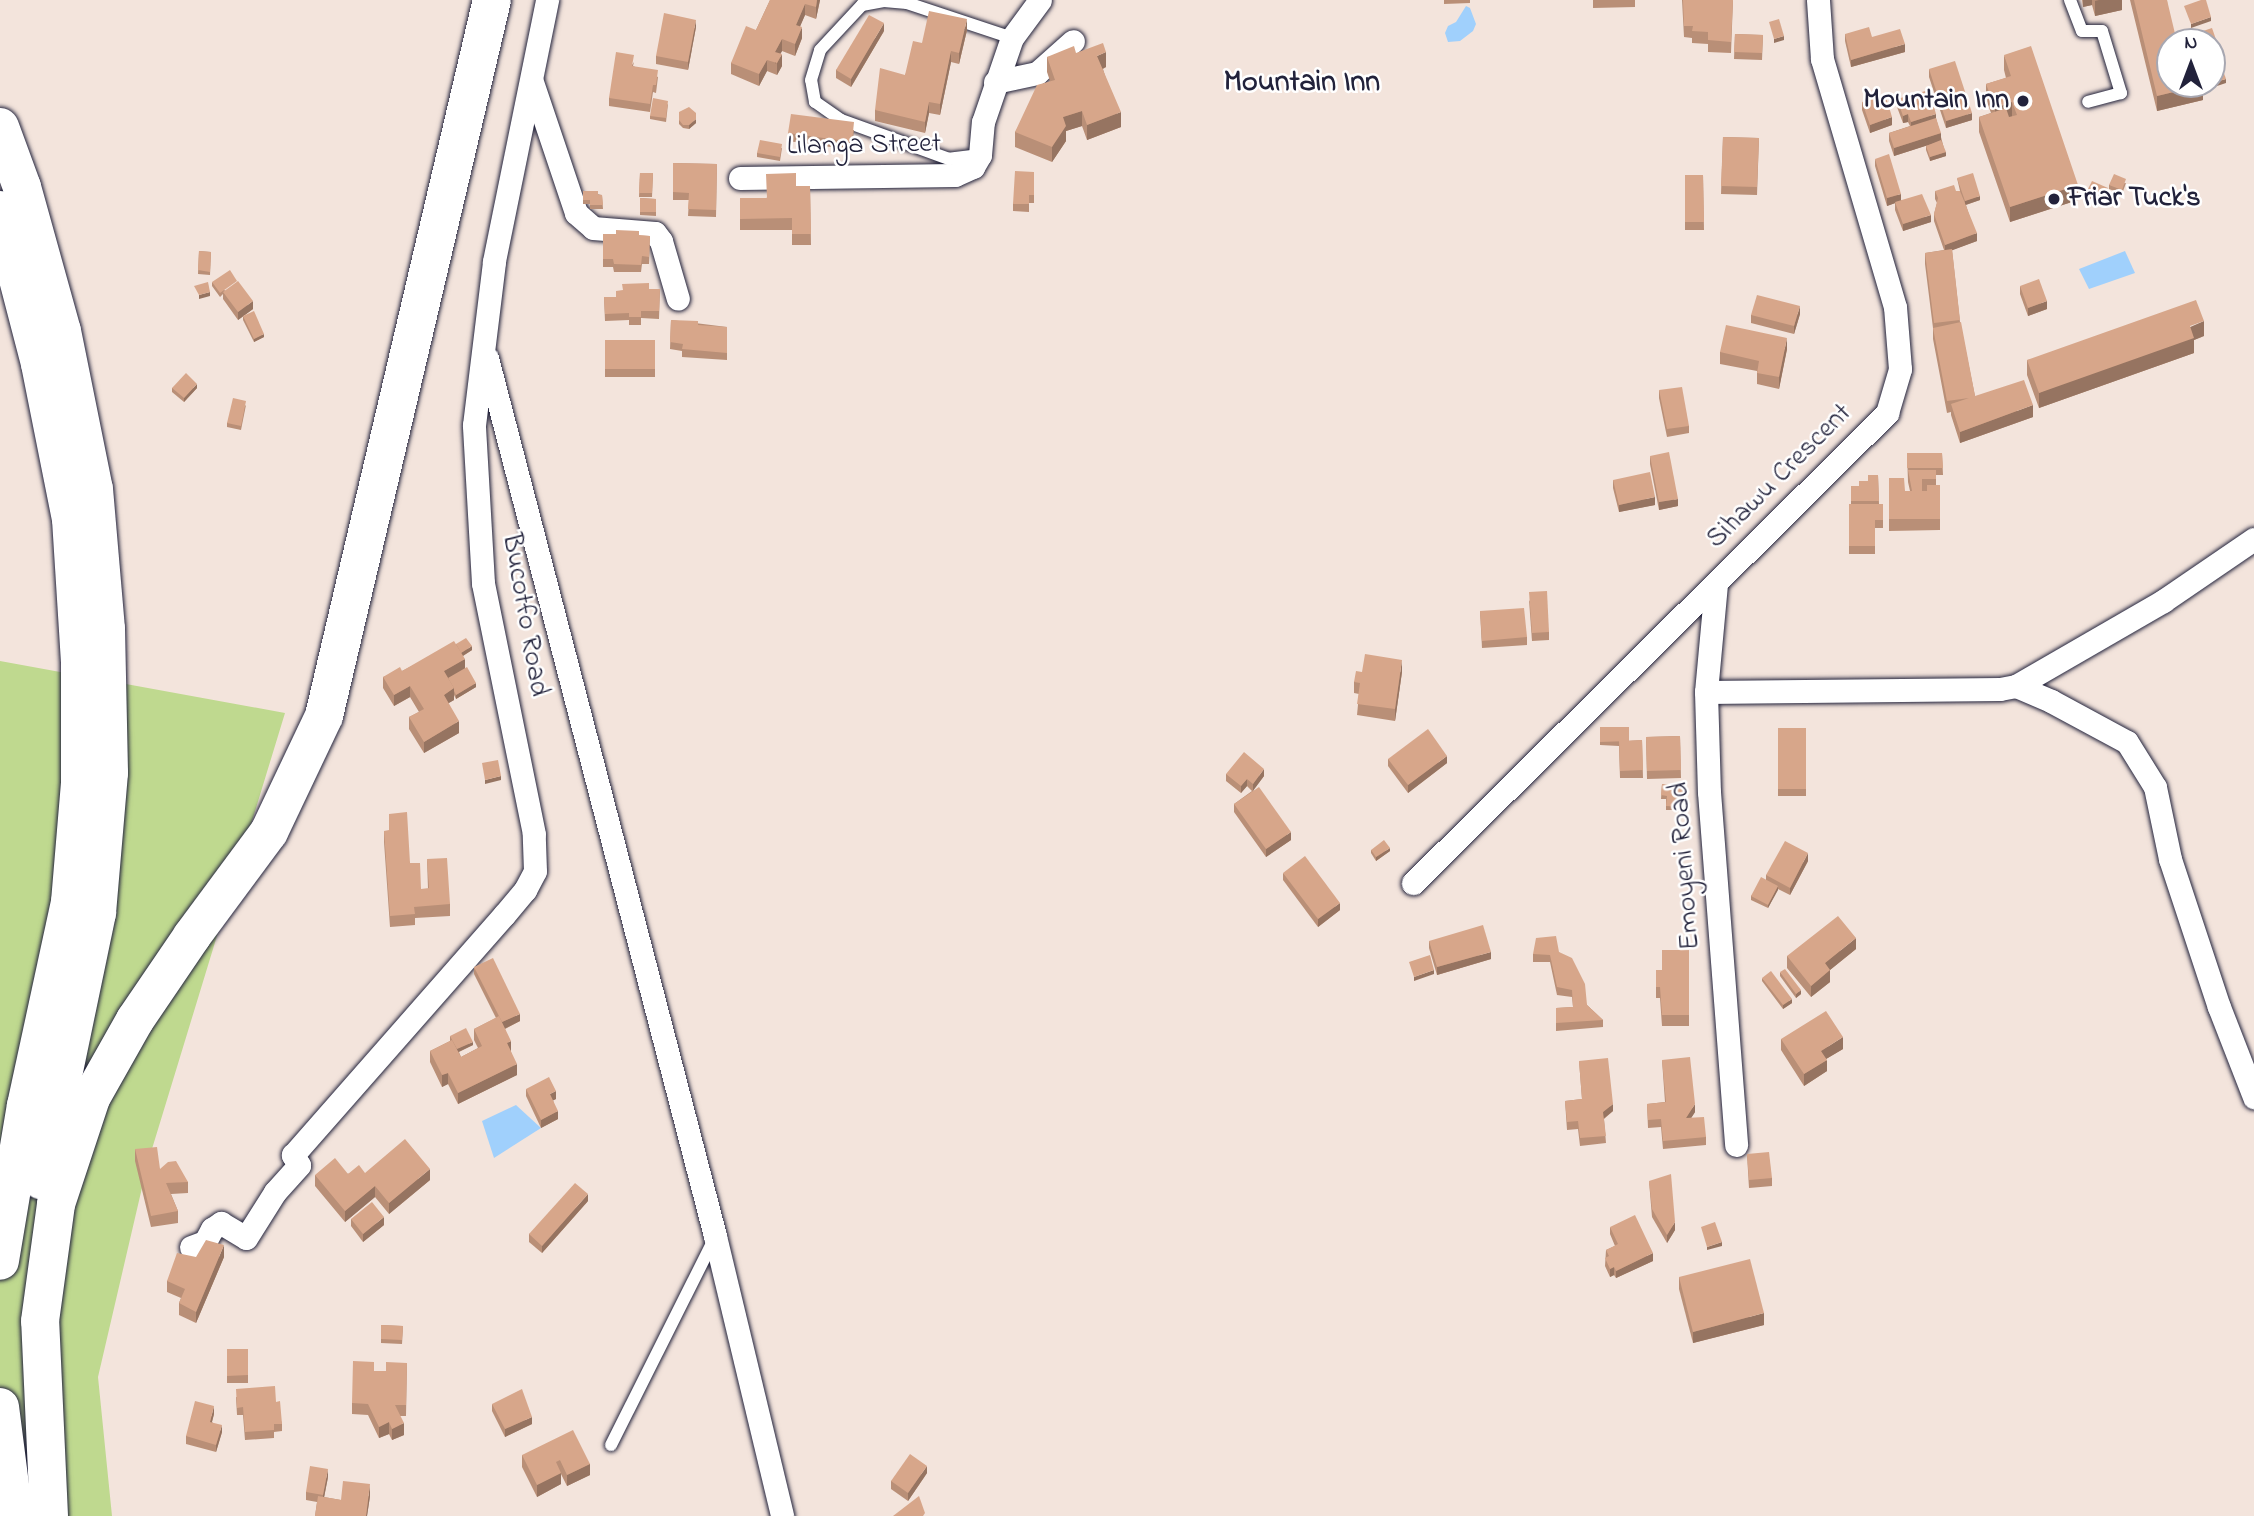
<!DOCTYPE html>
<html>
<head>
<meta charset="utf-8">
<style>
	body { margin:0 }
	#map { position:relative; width:2254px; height:1516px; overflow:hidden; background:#f3e4dc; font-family:"Indie Flower",sans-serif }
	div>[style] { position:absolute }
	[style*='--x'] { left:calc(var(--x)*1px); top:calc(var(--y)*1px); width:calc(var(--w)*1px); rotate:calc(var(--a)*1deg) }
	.green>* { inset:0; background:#bfd98f }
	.water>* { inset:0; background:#a0d0fc }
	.roads { filter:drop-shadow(0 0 2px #22223b) drop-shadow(0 0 2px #22223b) }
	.lane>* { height:12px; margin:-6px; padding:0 6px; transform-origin:6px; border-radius:6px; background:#fff }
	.street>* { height:23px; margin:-11.5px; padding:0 11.5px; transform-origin:11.5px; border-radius:11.5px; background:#fff }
	.highway>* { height:38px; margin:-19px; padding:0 19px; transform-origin:19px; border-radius:19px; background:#fff }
	.wall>* { inset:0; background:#b98f77 }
	.shaded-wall>* { inset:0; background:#967461 }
	.building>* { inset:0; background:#d7a68a }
	.dots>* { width:19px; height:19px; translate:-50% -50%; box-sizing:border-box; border:4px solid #fff; border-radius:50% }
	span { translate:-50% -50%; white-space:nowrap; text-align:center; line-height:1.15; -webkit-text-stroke:5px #fff; paint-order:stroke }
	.poi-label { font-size:28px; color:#22223b; font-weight:700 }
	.right { translate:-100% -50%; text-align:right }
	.left { translate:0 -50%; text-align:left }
	.street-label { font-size:28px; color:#22223b }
	.neighbourhood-label { font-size:30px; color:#22223b; font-weight:700 }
	.north { position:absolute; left:2156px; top:28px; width:70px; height:70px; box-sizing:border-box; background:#fff; border:2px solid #a7a7b1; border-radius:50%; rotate:0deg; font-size:19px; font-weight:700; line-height:28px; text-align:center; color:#22223b }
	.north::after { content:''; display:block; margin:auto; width:24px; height:32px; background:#22223b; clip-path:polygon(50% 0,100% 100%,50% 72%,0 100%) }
</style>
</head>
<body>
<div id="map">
	<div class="green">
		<div style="clip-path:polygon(0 661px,285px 713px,148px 1162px,98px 1377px,112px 1516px,0 1516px)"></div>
	</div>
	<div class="water">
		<div style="clip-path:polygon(1466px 6px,1470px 8px,1476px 24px,1473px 31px,1460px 41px,1448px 42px,1445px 33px,1448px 26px,1456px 22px)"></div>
		<div style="clip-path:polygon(2125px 251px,2135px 273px,2089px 289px,2079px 269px)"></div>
		<div style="clip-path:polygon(516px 1105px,541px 1128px,494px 1158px,482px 1121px)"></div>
	</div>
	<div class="roads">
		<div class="lane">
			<div style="--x:2070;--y:0;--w:33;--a:69"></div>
			<div style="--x:2082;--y:31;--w:20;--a:0"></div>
			<div style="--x:2102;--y:31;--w:65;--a:73"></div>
			<div style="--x:2121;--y:93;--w:34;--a:165"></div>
			<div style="--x:980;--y:155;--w:31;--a:173"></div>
			<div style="--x:949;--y:159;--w:115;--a:-160.1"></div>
			<div style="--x:841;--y:120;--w:32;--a:-145"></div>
			<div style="--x:815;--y:102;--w:22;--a:-100"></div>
			<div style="--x:811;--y:80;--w:31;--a:-73"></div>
			<div style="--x:820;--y:50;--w:62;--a:-47"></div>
			<div style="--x:862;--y:5;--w:22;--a:-10"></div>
			<div style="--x:884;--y:1;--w:23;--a:5"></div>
			<div style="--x:907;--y:3;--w:111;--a:18.4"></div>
			<div style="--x:611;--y:1445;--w:230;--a:-63.4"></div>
		</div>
		<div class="street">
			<div style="--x:532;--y:82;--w:138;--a:71.4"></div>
			<div style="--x:576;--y:213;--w:23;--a:41"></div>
			<div style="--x:593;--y:228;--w:62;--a:4.6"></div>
			<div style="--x:655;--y:233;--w:10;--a:53"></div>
			<div style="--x:661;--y:241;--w:60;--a:73.7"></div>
			<div style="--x:995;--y:82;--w:43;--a:-12.1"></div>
			<div style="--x:1037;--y:73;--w:48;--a:-41.6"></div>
			<div style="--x:740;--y:178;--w:215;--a:-0.8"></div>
			<div style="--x:955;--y:175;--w:20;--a:-24"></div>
			<div style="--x:973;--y:167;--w:14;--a:-60"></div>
			<div style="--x:980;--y:155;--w:33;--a:-85"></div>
			<div style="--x:983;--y:122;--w:89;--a:-71"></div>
			<div style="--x:1012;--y:38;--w:47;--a:-53.6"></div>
			<div style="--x:487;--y:358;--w:907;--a:75.44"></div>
			<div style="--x:715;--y:1236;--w:288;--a:76.5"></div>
			<div style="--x:1716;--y:584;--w:108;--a:95.3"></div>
			<div style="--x:1706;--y:692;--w:100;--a:88.3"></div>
			<div style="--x:1709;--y:792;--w:354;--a:85.6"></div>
			<div style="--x:2016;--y:686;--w:38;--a:23"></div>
			<div style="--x:2051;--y:701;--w:86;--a:28.3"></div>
			<div style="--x:2127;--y:742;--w:53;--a:58.1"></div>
			<div style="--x:2155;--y:787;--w:74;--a:78.2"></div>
			<div style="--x:2170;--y:859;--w:156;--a:71.7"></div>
			<div style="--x:2219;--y:1007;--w:97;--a:68.7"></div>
			<div style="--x:1706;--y:692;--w:294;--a:-0.6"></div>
			<div style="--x:2000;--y:689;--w:16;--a:-11"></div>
			<div style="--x:2016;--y:686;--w:170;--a:-30"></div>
			<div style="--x:2163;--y:601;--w:110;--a:-34.3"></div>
			<div style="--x:1413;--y:883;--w:668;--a:-44.76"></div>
			<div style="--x:1887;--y:413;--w:46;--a:-73.5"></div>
			<div style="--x:1900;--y:369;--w:62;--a:-94.6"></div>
			<div style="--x:1895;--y:307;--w:259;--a:-106.4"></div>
			<div style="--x:1822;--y:59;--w:59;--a:-93.9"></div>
			<div style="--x:191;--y:1247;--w:15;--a:-20"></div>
			<div style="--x:205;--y:1242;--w:15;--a:-62"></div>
			<div style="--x:212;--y:1229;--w:11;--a:-34"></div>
			<div style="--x:221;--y:1223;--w:29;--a:31"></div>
			<div style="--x:246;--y:1238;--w:54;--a:-57.8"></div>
			<div style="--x:275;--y:1192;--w:36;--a:-48"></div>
			<div style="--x:299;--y:1165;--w:12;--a:-121"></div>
			<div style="--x:293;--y:1155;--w:320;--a:-48.7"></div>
			<div style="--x:504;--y:915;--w:33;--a:-50"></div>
			<div style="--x:525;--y:890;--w:21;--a:-62"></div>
			<div style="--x:535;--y:871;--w:37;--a:-92"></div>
			<div style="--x:534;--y:834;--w:256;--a:-101.5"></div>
			<div style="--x:483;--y:583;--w:158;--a:-93.3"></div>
			<div style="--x:474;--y:425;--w:165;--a:-83"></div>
			<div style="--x:494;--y:261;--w:266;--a:-78.5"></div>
		</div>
		<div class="highway">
			<div style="--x:0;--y:127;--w:64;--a:69.9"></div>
			<div style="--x:22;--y:187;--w:149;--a:74.5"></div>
			<div style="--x:62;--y:331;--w:161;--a:78.6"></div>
			<div style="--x:94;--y:489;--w:141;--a:85.1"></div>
			<div style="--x:106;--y:629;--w:144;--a:88.8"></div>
			<div style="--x:109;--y:773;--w:141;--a:94.9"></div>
			<div style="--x:97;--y:913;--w:273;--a:101.8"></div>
			<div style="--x:0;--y:210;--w:159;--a:75.4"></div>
			<div style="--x:40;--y:364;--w:158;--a:78.7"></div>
			<div style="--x:71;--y:519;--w:144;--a:86.4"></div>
			<div style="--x:80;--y:663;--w:120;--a:90"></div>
			<div style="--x:80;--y:783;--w:119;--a:94.8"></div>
			<div style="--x:70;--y:902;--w:208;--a:102.2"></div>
			<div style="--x:26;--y:1105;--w:158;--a:99.5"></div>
			<div style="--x:0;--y:1407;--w:110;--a:82.7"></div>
			<div style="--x:49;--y:1516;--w:195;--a:-92.6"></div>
			<div style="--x:40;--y:1321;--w:118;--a:-82.2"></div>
			<div style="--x:56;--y:1204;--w:112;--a:-71.7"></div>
			<div style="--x:91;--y:1098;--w:90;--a:-60.6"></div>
			<div style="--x:135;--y:1020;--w:102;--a:-55.8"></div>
			<div style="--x:192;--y:936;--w:129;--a:-53.5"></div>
			<div style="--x:269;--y:832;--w:128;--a:-64.6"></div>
			<div style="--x:324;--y:716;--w:735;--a:-76.8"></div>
		</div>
	</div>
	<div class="wall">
		<div style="clip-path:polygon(770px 0,820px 0,816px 19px,805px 15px,800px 26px,802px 38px,795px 56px,782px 51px,780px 54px,782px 66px,777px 75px,767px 71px,759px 86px,731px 74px,731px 63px,756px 30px)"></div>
		<div style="clip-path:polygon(1444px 0,1470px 0,1470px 3px,1444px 4px)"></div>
		<div style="clip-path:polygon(1593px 0,1635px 0,1635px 7px,1593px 8px)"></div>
		<div style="clip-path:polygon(1682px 0,1733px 0,1731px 53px,1708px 52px,1708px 44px,1692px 43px,1692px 38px,1684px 37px)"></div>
		<div style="clip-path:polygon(2082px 0,2122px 0,2122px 10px,2095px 16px,2092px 5px,2083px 7px)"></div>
		<div style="clip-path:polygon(2130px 0,2167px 0,2170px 42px,2203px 100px,2157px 111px)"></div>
		<div style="clip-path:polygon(696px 27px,688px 70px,656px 64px,656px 56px)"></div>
		<div style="clip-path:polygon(967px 30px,959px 64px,951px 62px,940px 115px,929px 113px,925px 133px,875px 121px,875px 110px,905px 75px,922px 43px)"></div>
		<div style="clip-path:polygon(884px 31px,851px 87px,836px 78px,836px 70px)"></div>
		<div style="clip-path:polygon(1735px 34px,1763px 35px,1762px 60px,1734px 59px)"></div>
		<div style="clip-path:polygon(1845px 34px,1872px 37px,1905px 52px,1851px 67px,1845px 41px)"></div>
		<div style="clip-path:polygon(1076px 53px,1106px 67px,1103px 69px,1121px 127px,1087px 140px,1082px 126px,1066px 131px,1066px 141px,1052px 162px,1015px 147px,1015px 132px,1050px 81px,1047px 72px,1047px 57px)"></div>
		<div style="clip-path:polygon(2004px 55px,2078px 200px,2010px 222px,1979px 132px,1979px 117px,1991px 113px,1986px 99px,1986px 84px,2006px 78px,2004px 70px)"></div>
		<div style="clip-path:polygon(634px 62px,633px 66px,658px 77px,656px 93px,653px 92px,650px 112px,609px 106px,609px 98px)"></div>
		<div style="clip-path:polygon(1929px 69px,1972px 120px,1946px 128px,1929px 77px)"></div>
		<div style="clip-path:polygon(1897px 99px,1936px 118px,1946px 156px,1930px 161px,1926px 150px,1926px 146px,1928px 145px,1894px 156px,1889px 141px,1889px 133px,1910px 126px,1908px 122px,1903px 123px,1897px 107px)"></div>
		<div style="clip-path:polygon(1862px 102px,1892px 125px,1870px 133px,1862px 110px)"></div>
		<div style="clip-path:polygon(668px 104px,666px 122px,650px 119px,650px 116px)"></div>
		<div style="clip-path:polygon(679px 112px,696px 123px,689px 129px,683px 128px,679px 124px)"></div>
		<div style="clip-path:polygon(854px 130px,852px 150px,788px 141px,788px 133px)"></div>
		<div style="clip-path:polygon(1723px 137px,1759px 138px,1757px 195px,1721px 194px)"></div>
		<div style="clip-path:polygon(782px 148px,780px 161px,757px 157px,757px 153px)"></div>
		<div style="clip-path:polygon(1875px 159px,1901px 200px,1931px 222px,1903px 231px,1895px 210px,1895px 203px,1887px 206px,1875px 166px)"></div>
		<div style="clip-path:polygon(673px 163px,717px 164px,716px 217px,688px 216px,689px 200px,673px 200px)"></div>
		<div style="clip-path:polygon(1034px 172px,1034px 203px,1029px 203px,1029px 212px,1013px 211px,1013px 204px)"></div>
		<div style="clip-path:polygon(640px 173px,653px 173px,652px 197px,639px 197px)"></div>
		<div style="clip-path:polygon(1685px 175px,1703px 175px,1704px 230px,1685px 230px)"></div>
		<div style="clip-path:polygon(1957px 178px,1980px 200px,1966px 205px,1977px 241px,1952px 250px,1960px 322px,1975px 396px,2033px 417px,1960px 443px,1951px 415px,1951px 412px,1947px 413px,1933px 339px,1933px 328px,1925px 264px,1925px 253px,1944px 250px,1934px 221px,1934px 214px,1937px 203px,1935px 199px,1935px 191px,1960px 191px)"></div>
		<div style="clip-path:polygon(2126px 183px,2122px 194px,2109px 189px,2109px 185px)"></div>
		<div style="clip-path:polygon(796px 186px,810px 186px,811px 245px,792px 245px,792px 230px,740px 230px,740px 198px,766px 198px)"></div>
		<div style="clip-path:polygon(583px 191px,602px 195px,603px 209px,590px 209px,590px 204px,583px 204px)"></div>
		<div style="clip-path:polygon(2108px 192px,2103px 204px,2086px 197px,2086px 193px)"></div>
		<div style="clip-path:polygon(640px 198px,656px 199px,656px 216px,640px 215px)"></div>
		<div style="clip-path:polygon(603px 234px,650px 236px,649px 264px,642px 264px,641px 272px,614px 272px,613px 267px,603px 267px)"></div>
		<div style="clip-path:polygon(199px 251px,211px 252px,210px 275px,198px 274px)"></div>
		<div style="clip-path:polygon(212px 282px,253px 309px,238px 320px,223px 299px,223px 294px,220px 297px,212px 286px)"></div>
		<div style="clip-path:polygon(2020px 286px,2047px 309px,2028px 316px,2020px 294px)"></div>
		<div style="clip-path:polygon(649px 289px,660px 289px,659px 319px,641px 318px,641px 325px,629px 325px,629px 320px,605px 321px,604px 297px,616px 297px)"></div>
		<div style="clip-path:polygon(1800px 314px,1794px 334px,1751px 323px,1751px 315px)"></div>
		<div style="clip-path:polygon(243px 316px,264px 337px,254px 342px,243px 320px)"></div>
		<div style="clip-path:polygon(671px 320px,727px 327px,727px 360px,682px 357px,682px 351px,670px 349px)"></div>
		<div style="clip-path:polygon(2204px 336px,2194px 340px,2194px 353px,2039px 408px,2027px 375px,2027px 360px)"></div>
		<div style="clip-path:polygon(605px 340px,655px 340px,655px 377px,605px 377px)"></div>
		<div style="clip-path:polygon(1787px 349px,1779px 389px,1757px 384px,1757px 371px,1720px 364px,1720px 352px)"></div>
		<div style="clip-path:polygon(172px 388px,197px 388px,184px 402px,172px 392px)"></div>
		<div style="clip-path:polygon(1659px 390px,1689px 426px,1689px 433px,1667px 437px,1659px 398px)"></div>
		<div style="clip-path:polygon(246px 405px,241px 430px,227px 427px,227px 423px)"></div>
		<div style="clip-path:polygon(1907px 453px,1942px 453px,1943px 475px,1936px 475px,1936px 485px,1940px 485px,1940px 530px,1889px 531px,1889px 478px,1905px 491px,1910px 491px,1908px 482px)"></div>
		<div style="clip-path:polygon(1650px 456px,1678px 506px,1659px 510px,1650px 464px)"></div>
		<div style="clip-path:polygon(1878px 475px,1879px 504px,1883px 504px,1883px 528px,1875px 528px,1875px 554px,1849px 554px,1849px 504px,1851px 504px,1851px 486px,1859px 486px)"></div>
		<div style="clip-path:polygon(1613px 480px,1655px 505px,1619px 512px,1613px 488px)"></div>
		<div style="clip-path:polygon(1529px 600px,1549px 632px,1549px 640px,1532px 641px)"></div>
		<div style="clip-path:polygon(1480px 611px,1527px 637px,1527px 645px,1482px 648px)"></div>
		<div style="clip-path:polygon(456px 644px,472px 650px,463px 656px,465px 669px,476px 687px,456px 699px,454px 695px,454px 700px,448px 703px,459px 733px,424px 753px,409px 729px,409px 717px,419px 712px,410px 697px,394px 706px,383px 688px,383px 677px,402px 671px)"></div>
		<div style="clip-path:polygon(1362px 672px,1402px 672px,1395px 721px,1357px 715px,1359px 694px,1354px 693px,1354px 682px)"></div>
		<div style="clip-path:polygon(1600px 727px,1629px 741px,1642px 740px,1643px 778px,1620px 778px,1619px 746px,1600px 745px)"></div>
		<div style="clip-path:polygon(1778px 728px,1806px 728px,1806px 796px,1778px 796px)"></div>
		<div style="clip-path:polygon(1680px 736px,1681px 778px,1647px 779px,1646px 737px)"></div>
		<div style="clip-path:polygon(1388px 759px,1447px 763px,1408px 793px,1388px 766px)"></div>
		<div style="clip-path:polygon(1226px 774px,1264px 776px,1253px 790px,1291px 840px,1266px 857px,1234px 812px,1234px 804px,1252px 791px,1247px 786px,1241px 793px,1226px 781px)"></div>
		<div style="clip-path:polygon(1662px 784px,1683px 785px,1682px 810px,1666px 810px,1666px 799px,1661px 799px)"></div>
		<div style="clip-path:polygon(389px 814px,421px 889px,428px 889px,427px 859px,450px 904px,450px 916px,415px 918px,415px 925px,390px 927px,384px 842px,384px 831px,389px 831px)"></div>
		<div style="clip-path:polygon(1371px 850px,1390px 851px,1376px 861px,1371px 853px)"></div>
		<div style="clip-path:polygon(1808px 861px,1790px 895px,1778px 889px,1768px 908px,1751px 900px,1751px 896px,1766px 880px,1766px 875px)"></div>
		<div style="clip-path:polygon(1283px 873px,1340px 910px,1318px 927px,1283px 880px)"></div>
		<div style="clip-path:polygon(1429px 941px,1491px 959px,1437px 975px,1429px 948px)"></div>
		<div style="clip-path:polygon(1856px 949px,1830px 970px,1830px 982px,1811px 997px,1787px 968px,1787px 956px)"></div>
		<div style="clip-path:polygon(1689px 950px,1689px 1026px,1662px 1026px,1660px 998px,1656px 998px,1656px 970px,1662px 970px)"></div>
		<div style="clip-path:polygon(1559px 952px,1587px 1005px,1603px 1020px,1603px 1027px,1556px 1031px,1556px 1008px,1573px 1007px,1572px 997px,1557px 995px,1550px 962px,1533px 962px,1533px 954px)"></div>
		<div style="clip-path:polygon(474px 967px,520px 1021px,505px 1029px,517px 1075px,458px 1104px,448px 1084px,442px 1087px,430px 1062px,430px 1051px,450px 1041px,450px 1036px,473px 1045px,459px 1052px,461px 1057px,478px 1048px,474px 1040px,474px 1029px,496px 1018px,474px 974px)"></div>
		<div style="clip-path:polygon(1780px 972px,1801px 994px,1796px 998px,1780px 976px)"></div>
		<div style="clip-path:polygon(1762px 978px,1792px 1003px,1783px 1009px,1762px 981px)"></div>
		<div style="clip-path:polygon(1781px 1039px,1843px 1049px,1826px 1059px,1827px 1071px,1804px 1086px,1781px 1050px)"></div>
		<div style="clip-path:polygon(1662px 1060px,1695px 1112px,1691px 1118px,1706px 1137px,1706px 1145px,1663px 1149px,1661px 1127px,1648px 1128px,1647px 1104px,1665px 1102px)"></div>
		<div style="clip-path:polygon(1579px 1061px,1613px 1111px,1604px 1119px,1606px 1143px,1580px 1146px,1578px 1129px,1567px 1130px,1565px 1101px,1582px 1099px)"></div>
		<div style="clip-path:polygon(526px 1089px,556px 1099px,553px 1100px,558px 1119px,541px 1128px,526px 1096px)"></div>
		<div style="clip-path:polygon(135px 1149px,160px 1169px,188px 1182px,188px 1193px,171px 1194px,178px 1211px,178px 1223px,151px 1227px,135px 1161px)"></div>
		<div style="clip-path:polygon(1747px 1154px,1772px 1178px,1772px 1186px,1749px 1188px)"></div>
		<div style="clip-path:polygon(365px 1173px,430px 1180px,389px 1214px,375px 1197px,345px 1222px,315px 1186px,315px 1175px)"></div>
		<div style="clip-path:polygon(1649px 1181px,1675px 1230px,1667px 1243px,1652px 1217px)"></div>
		<div style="clip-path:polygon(588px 1201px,542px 1253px,529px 1242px,529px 1234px)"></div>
		<div style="clip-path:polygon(351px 1219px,384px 1225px,363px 1242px,351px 1226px)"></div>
		<div style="clip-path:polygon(1610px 1227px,1653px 1261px,1616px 1278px,1614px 1275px,1610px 1277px,1605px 1266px,1606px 1250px,1615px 1246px,1610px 1234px)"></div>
		<div style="clip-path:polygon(196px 1257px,224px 1257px,196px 1323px,179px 1315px,179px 1303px,181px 1298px,167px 1292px,167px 1281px)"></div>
		<div style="clip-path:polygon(1679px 1277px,1764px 1325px,1693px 1343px,1679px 1289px)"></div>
		<div style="clip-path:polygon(381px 1325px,403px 1326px,402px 1344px,381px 1343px)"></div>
		<div style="clip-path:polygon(227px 1349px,248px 1349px,248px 1383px,227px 1383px)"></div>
		<div style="clip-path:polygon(407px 1363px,406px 1416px,400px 1416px,404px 1435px,392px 1440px,389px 1434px,379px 1438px,368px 1415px,352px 1414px,352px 1403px,374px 1371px,386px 1371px)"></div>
		<div style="clip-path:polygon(236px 1397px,276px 1402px,282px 1424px,282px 1431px,274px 1432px,274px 1438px,245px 1440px,243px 1415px,237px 1415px)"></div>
		<div style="clip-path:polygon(492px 1404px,532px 1424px,505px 1437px,492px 1411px)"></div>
		<div style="clip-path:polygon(214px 1414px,212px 1422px,222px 1432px,216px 1452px,186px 1444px,186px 1436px)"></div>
		<div style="clip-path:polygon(522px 1455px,590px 1464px,590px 1475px,567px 1486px,561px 1474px,561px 1484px,537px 1497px,522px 1467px)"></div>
		<div style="clip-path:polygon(927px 1473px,908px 1501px,891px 1489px,891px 1481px)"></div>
		<div style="clip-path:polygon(328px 1477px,324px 1497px,341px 1500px,370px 1496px,367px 1516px,315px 1516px,317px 1502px,306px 1500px,306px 1492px)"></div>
	</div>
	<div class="shaded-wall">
		<div style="clip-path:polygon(817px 0,820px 0,816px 19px,816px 7px)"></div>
		<div style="clip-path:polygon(2083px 0,2092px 0,2092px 5px,2083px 7px)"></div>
		<div style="clip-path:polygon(2099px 0,2122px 0,2122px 10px,2095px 16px,2095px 1px)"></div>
		<div style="clip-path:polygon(805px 4px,805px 15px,796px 36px,796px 25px)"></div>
		<div style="clip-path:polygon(2211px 17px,2211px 21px,2191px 28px,2191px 24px)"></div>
		<div style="clip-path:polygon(967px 19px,967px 30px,959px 64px,959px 53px)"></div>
		<div style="clip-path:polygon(696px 20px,696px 27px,688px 70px,688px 62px)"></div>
		<div style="clip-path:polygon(884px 23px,884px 31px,851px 87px,851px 79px)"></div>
		<div style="clip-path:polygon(802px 27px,802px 38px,795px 56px,795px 44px)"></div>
		<div style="clip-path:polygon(1784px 36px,1784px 40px,1774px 43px,1774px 39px)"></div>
		<div style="clip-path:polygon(782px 39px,782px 51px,775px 64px,775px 52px)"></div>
		<div style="clip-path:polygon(1905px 44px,1905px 52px,1851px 67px,1851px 60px)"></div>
		<div style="clip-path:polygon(2219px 48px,2219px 52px,2212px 54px,2212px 50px)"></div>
		<div style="clip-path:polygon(951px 51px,951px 62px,940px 115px,940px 104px)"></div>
		<div style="clip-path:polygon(1106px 52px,1106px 67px,1097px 71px,1097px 56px)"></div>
		<div style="clip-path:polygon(782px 54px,782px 66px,777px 75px,777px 63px)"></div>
		<div style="clip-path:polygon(767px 60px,767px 71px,759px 86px,759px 74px)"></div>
		<div style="clip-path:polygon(2226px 79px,2226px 83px,2211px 88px,2212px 83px)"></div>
		<div style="clip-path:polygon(2203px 85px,2203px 100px,2157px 111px,2157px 96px)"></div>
		<div style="clip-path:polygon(929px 102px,929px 113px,925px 133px,925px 122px)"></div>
		<div style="clip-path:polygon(2012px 102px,2012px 117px,1995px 123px,1995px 108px)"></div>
		<div style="clip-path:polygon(1082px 111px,1082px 126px,1066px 131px,1066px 141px,1052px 162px,1052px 147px,1063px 117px)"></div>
		<div style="clip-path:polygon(1121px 112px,1121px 127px,1087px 140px,1087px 125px)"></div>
		<div style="clip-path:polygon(1972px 113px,1972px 120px,1946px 128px,1946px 121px)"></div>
		<div style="clip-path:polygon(1908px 114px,1908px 122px,1903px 123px,1903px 116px)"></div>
		<div style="clip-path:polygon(1936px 114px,1936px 122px,1911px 130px,1911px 122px)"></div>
		<div style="clip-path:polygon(1892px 117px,1892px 125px,1870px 133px,1870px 125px)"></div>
		<div style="clip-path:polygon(696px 119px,696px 123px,689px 129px,689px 125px)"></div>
		<div style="clip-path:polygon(1941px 133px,1941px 141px,1894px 156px,1894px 148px)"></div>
		<div style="clip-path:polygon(1946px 152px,1946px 156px,1930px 161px,1930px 157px)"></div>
		<div style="clip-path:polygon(2078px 185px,2078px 200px,2010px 222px,2010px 207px)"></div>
		<div style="clip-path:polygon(1901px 194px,1901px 201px,1887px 206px,1887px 198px)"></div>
		<div style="clip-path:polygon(1980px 196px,1980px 200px,1965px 205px,1965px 201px)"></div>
		<div style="clip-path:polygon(1931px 215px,1931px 222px,1903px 231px,1903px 224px)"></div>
		<div style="clip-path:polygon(1977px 233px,1977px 241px,1945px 253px,1945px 245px)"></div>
		<div style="clip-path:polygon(210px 292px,210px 296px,199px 299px,199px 295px)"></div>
		<div style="clip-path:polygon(253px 301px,253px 309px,238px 320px,238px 312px)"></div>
		<div style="clip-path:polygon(2047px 301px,2047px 309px,2028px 316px,2028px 308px)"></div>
		<div style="clip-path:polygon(1800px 306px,1800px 314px,1794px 334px,1794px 326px)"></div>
		<div style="clip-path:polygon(2204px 321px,2204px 336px,2194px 340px,2194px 353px,2039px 408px,2039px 393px)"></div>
		<div style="clip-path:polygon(264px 334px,264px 337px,254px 342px,254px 339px)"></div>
		<div style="clip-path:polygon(1787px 338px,1787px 349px,1779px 389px,1779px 377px)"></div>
		<div style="clip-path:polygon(197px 384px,197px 388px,184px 402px,184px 398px)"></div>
		<div style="clip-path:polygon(2033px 405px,2033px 417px,1960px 443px,1960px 432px)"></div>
		<div style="clip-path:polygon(1655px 497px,1655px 505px,1619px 512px,1619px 505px)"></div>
		<div style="clip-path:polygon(1678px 499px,1678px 506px,1659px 510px,1659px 502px)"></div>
		<div style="clip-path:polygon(472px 646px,472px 650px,461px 657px,461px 653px)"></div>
		<div style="clip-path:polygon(465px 659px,465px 671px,444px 683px,444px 671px)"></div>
		<div style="clip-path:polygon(1402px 660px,1402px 672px,1395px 721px,1395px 709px)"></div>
		<div style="clip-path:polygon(476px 683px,476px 687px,456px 699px,456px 695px)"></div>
		<div style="clip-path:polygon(410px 686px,410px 697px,394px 706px,394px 695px)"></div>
		<div style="clip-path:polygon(454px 688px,454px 700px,444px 706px,444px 695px)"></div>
		<div style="clip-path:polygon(459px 721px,459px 733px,424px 753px,424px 742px)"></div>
		<div style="clip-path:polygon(1447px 756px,1447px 763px,1408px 793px,1408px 785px)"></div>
		<div style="clip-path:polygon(1264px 769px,1264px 776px,1253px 791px,1253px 784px)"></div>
		<div style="clip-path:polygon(501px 776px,501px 780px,485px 784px,485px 780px)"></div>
		<div style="clip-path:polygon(1247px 779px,1247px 786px,1241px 793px,1241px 786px)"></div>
		<div style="clip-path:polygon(1291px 832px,1291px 840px,1266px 857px,1266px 849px)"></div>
		<div style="clip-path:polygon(1390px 848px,1390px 851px,1376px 861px,1376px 857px)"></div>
		<div style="clip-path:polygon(1808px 853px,1808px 861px,1790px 895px,1790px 888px)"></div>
		<div style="clip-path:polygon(1778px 886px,1778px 890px,1768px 908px,1768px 905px)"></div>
		<div style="clip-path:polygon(1340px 903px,1340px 910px,1318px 927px,1318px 919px)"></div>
		<div style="clip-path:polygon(1856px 938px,1856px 949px,1825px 974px,1825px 963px)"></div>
		<div style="clip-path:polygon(1491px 952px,1491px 959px,1437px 975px,1437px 967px)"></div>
		<div style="clip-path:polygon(1434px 970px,1434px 974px,1414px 981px,1414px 977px)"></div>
		<div style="clip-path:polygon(1830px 970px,1830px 982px,1811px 997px,1811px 986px)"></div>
		<div style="clip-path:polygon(1801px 990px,1801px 994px,1796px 998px,1796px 994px)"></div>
		<div style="clip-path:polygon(1792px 999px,1792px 1003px,1783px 1009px,1783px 1005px)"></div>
		<div style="clip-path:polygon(520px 1014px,520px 1021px,502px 1030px,502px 1022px)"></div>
		<div style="clip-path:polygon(1843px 1037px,1843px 1049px,1821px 1062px,1821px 1051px)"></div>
		<div style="clip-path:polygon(511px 1041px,511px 1052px,507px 1043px)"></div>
		<div style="clip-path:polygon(473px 1042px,473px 1045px,456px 1053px,456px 1049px)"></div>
		<div style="clip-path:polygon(1827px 1060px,1827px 1071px,1804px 1086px,1804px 1074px)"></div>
		<div style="clip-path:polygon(517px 1064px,517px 1075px,458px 1104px,458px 1093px)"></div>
		<div style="clip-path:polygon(448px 1073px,448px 1084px,442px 1087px,442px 1075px)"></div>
		<div style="clip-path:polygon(556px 1091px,556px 1099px,550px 1102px,550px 1094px)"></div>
		<div style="clip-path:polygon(1613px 1104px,1613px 1111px,1603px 1119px,1603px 1112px)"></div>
		<div style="clip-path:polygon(1695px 1104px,1695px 1112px,1686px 1126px,1686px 1118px)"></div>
		<div style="clip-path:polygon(558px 1111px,558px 1119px,541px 1128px,541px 1120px)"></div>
		<div style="clip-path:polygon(430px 1169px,430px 1180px,389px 1214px,389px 1203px)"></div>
		<div style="clip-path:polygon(375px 1186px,375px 1197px,345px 1222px,345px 1211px)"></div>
		<div style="clip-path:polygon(588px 1194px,588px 1201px,542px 1253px,542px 1246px)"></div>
		<div style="clip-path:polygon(384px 1217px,384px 1225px,363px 1242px,363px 1234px)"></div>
		<div style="clip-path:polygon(1675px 1222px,1675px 1230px,1667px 1243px,1667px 1235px)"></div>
		<div style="clip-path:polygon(1722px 1242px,1722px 1246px,1707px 1250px,1707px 1247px)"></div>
		<div style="clip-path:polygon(224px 1245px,224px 1257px,196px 1323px,196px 1312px)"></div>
		<div style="clip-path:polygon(1653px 1253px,1653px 1261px,1616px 1278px,1616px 1271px)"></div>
		<div style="clip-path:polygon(1614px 1267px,1614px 1275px,1610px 1277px,1610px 1269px)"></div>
		<div style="clip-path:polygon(1764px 1313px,1764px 1325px,1693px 1343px,1693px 1332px)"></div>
		<div style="clip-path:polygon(214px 1406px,214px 1414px,210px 1429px,210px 1422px)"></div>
		<div style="clip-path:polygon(532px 1417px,532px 1424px,505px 1437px,505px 1429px)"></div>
		<div style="clip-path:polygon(389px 1422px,389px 1434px,379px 1438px,379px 1427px)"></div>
		<div style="clip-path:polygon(404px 1423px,404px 1435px,392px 1440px,392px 1429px)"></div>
		<div style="clip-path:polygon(222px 1425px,222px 1432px,216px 1452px,216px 1445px)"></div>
		<div style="clip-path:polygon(590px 1464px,590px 1475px,567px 1486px,567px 1475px)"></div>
		<div style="clip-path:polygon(927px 1466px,927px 1473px,908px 1501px,908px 1493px)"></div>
		<div style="clip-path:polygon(328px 1469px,328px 1477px,323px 1503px,323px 1495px)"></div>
		<div style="clip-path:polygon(561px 1473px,561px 1484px,537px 1497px,537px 1485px)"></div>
		<div style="clip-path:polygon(370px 1484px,370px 1496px,367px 1516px,366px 1516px)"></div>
	</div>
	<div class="building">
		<div style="clip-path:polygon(770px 0,817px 0,816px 7px,805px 4px,796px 25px,802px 27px,795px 44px,782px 39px,775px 52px,782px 54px,777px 63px,767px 60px,759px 74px,731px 63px,746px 26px,756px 30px)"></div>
		<div style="clip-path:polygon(1683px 0,1733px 0,1731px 42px,1708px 40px,1708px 32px,1692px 31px,1693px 26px,1684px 26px)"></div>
		<div style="clip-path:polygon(2134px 0,2167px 0,2177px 42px,2170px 42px,2170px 84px,2203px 85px,2157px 96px)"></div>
		<div style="clip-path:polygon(2201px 0,2206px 0,2211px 17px,2191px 24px,2184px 6px)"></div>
		<div style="clip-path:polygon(929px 11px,967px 19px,959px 53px,951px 51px,940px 104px,929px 102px,925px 122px,875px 110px,880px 68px,905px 75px,913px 41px,922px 43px)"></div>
		<div style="clip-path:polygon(664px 13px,696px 20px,688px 62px,656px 56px)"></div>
		<div style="clip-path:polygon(869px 15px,884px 23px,851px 79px,836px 70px)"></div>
		<div style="clip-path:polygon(1779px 19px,1784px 36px,1774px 39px,1769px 22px)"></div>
		<div style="clip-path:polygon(1869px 27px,1872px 37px,1900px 29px,1905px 44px,1851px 60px,1845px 34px)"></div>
		<div style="clip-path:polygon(2212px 28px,2219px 48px,2212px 50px,2212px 42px,2196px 42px,2194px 34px)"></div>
		<div style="clip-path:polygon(1735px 34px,1763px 35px,1762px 53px,1734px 52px)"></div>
		<div style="clip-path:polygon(1103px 43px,1106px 52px,1097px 56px,1121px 112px,1087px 125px,1082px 111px,1063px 117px,1066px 126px,1052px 147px,1015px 132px,1037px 85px,1055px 80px,1047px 57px,1074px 46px,1076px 53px)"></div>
		<div style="clip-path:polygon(2031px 46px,2078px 185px,2010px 207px,1979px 117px,2006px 108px,2009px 117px,2017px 115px,2012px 102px,1995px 108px,1986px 84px,2011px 76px,2004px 55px)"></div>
		<div style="clip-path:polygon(616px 52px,634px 55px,632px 66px,658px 70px,656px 85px,653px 85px,650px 104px,609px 98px)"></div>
		<div style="clip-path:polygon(1955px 61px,1972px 113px,1946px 121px,1929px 69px)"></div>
		<div style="clip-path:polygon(2220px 62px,2226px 79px,2212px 83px,2212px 64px)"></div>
		<div style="clip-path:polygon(1929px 90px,1936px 114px,1911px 122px,1908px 114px,1903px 116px,1897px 99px)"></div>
		<div style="clip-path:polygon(1885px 94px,1892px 117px,1870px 125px,1862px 102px)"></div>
		<div style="clip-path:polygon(653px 98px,668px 101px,666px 118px,650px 116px)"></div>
		<div style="clip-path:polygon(689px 107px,696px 113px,696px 119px,689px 125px,683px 125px,679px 120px,679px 112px)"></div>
		<div style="clip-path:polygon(791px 114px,854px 122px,852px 142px,788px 133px)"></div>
		<div style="clip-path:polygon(1936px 118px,1941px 133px,1894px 148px,1889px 133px)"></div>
		<div style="clip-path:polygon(1723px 137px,1759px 138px,1757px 187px,1721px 186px)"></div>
		<div style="clip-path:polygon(760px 140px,782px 144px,780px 157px,757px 153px)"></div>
		<div style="clip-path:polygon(1941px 140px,1946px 152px,1930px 157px,1926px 146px)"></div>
		<div style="clip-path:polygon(1889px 154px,1901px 194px,1887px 198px,1875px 159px)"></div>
		<div style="clip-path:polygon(673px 163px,717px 164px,716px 210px,688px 209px,689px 193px,673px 192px)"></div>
		<div style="clip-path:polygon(1015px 171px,1034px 172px,1034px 195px,1029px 195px,1029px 204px,1013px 204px)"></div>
		<div style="clip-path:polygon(640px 173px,653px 173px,652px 193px,639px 193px)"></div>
		<div style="clip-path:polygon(796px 173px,796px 186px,810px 186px,811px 234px,792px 234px,792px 218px,740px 219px,740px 198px,767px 198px,766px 174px)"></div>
		<div style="clip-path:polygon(1973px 173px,1980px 196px,1965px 201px,1957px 178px)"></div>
		<div style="clip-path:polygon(2114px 174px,2126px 179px,2122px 190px,2109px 185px)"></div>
		<div style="clip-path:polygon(1685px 175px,1703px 175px,1704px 222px,1685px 222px)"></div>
		<div style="clip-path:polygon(2092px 181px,2108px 188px,2103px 200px,2086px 193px)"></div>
		<div style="clip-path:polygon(1954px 185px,1956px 191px,1960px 191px,1977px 233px,1945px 245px,1934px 214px,1938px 198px,1935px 191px)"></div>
		<div style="clip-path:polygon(583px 191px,598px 191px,598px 195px,602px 195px,603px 205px,590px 205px,590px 200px,583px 200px)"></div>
		<div style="clip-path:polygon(1922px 194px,1931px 215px,1903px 224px,1895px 202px)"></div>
		<div style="clip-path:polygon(640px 198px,656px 199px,656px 212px,640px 212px)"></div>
		<div style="clip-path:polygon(616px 230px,639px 231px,639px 235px,650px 236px,649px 257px,642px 256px,641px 265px,614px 264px,613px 259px,603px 259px,603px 234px,616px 234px)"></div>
		<div style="clip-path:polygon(1952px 249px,1960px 320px,1934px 323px,1925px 253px)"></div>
		<div style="clip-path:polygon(199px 251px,211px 252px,210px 272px,198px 270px)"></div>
		<div style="clip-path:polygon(230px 270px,237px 281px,220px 293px,212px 282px)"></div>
		<div style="clip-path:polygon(2039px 279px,2047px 301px,2028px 308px,2020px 286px)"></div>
		<div style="clip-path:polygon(238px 281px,253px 301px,238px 312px,223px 292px)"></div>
		<div style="clip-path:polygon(208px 282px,210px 292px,199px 295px,194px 286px)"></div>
		<div style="clip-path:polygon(649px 283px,649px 289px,660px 289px,659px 311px,641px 311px,641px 317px,629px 317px,629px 313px,605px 314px,604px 297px,616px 297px,616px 291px,623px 290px,622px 284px)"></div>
		<div style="clip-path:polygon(1757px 295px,1800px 306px,1794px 326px,1751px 315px)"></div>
		<div style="clip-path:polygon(2196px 300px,2204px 321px,2190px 326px,2194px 338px,2039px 393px,2027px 360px)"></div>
		<div style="clip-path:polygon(254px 311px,264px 334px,254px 339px,243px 316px)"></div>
		<div style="clip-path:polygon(671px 320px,698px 321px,698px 325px,727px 327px,727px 353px,682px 349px,683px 344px,670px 342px)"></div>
		<div style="clip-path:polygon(1961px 322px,1975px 396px,2024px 380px,2033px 405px,1960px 432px,1951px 404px,1969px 398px,1947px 401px,1933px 328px)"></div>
		<div style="clip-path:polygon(1726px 325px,1787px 338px,1779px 377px,1757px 373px,1759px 361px,1720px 352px)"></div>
		<div style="clip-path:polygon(605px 340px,655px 340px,655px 369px,605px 369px)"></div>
		<div style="clip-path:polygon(186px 373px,197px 384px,184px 398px,172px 388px)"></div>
		<div style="clip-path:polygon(1682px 387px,1689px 426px,1667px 429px,1659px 390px)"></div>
		<div style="clip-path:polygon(233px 398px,246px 401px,241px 426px,227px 423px)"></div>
		<div style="clip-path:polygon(1669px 452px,1678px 499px,1659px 502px,1650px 456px)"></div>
		<div style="clip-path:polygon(1907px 453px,1942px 453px,1943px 468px,1907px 468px)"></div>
		<div style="clip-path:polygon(1908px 470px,1936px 470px,1936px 479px,1922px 479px,1922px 491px,1927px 491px,1927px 485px,1940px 485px,1940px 519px,1889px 519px,1889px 478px,1904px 478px,1905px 491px,1912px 491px)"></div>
		<div style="clip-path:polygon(1650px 472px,1655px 497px,1619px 505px,1613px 480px)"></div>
		<div style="clip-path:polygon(1868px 475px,1878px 475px,1879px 501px,1851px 501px,1851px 486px,1859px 486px,1859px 481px,1868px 481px)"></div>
		<div style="clip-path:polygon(1849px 504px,1883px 504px,1883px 520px,1875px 520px,1875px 546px,1849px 546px)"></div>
		<div style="clip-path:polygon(1547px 591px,1549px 632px,1532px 633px,1529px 592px)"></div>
		<div style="clip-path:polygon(1524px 608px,1527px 637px,1482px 641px,1480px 611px)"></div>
		<div style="clip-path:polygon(466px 638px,472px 646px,461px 653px,456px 644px)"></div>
		<div style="clip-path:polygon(454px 641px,465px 659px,444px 671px,454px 688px,444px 695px,459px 721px,424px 742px,409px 717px,424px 709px,410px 686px,394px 695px,383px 677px,400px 667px,402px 671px)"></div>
		<div style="clip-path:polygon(1365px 654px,1402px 660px,1395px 709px,1357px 704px,1360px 683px,1354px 682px,1356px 671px,1362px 672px)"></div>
		<div style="clip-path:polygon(467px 667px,476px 683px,456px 695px,454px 691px,454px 688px,448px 678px)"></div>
		<div style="clip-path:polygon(1600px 727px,1629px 727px,1629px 741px,1600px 742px)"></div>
		<div style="clip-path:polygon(1778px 728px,1806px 728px,1806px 789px,1778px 789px)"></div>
		<div style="clip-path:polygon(1428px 729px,1447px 756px,1408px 785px,1388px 759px)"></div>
		<div style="clip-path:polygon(1680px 736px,1681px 770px,1647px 771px,1646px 737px)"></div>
		<div style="clip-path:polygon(1642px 740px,1643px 770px,1620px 771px,1619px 741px)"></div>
		<div style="clip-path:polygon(1244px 752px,1264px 769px,1253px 784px,1247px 779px,1241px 786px,1226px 774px)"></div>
		<div style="clip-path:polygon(498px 760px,501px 776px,485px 780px,482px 763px)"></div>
		<div style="clip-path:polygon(1662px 784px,1683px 785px,1682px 807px,1666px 806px,1667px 796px,1661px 795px)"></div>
		<div style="clip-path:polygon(1259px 787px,1291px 832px,1266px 849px,1234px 804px)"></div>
		<div style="clip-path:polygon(407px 812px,410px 863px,420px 863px,421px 889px,429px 888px,427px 859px,447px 858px,450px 904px,414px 907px,415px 914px,390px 916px,384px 831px,389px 830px,389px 814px)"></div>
		<div style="clip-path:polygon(1384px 840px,1390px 848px,1376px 857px,1371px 850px)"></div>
		<div style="clip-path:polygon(1785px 841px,1808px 853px,1790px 888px,1766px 875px)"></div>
		<div style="clip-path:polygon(1305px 856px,1340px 903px,1318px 919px,1283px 873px)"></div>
		<div style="clip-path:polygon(1761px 877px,1778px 886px,1768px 905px,1751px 896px)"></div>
		<div style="clip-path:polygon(1838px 916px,1856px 938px,1825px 963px,1830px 970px,1811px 986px,1787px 956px)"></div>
		<div style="clip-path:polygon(1483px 925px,1491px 952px,1437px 967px,1429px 941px)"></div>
		<div style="clip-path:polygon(1556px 936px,1559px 952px,1572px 958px,1585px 984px,1587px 1005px,1603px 1020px,1556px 1023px,1556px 1008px,1573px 1007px,1572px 990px,1557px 987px,1550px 955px,1533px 954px,1536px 938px)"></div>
		<div style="clip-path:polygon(1662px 950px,1689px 950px,1689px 1015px,1662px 1015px,1660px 987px,1656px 987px,1656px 970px,1662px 970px)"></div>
		<div style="clip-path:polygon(1430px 955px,1434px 970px,1414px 977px,1409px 962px)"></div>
		<div style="clip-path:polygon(493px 958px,520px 1014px,502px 1022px,474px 967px)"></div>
		<div style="clip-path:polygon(1785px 969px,1801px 990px,1796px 994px,1780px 972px)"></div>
		<div style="clip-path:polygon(1771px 971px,1792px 999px,1783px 1005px,1762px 978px)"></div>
		<div style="clip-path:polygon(1826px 1011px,1843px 1037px,1821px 1051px,1827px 1060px,1804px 1074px,1781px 1039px)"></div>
		<div style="clip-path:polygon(499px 1016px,511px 1041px,507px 1043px,517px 1064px,458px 1093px,448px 1073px,442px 1075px,430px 1051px,452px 1040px,461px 1057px,482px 1046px,474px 1029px)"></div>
		<div style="clip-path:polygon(466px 1028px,473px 1042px,457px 1049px,450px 1036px)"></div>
		<div style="clip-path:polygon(1690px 1057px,1695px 1104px,1686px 1118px,1704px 1117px,1706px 1137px,1663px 1141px,1661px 1119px,1648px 1120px,1647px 1104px,1666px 1102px,1662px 1060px)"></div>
		<div style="clip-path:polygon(1608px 1058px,1613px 1104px,1603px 1112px,1606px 1136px,1580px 1138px,1578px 1121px,1567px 1122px,1565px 1101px,1582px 1099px,1579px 1061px)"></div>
		<div style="clip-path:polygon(549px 1077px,556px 1091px,550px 1094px,558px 1111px,541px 1120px,526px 1089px)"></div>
		<div style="clip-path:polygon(405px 1139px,430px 1169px,389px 1203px,375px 1186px,345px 1211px,315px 1175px,335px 1158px,348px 1174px,359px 1165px,365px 1173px)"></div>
		<div style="clip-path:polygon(157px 1147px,160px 1169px,168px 1162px,176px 1161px,188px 1182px,166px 1183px,178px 1211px,151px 1216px,135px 1149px)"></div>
		<div style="clip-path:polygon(1769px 1152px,1772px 1178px,1749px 1180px,1747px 1154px)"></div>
		<div style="clip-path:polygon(1671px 1174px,1675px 1222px,1667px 1235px,1652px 1209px,1649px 1181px)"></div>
		<div style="clip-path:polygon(575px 1183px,588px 1194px,542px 1246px,529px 1234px)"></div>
		<div style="clip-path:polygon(372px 1202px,384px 1217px,363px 1234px,351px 1219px)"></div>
		<div style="clip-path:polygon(1635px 1215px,1653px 1253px,1616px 1271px,1614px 1267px,1610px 1269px,1605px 1258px,1609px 1256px,1606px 1250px,1618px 1244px,1610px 1227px)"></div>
		<div style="clip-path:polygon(1715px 1222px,1722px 1242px,1707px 1247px,1701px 1227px)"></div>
		<div style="clip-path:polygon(206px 1240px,224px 1245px,196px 1312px,179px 1303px,185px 1289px,167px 1281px,177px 1253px,196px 1257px)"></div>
		<div style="clip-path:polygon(1750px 1259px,1764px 1313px,1693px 1332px,1679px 1277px)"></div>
		<div style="clip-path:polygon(381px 1325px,403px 1326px,402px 1340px,381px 1339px)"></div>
		<div style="clip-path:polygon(227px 1349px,248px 1349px,248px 1375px,227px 1376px)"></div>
		<div style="clip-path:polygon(353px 1361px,374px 1362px,374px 1371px,386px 1371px,386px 1362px,407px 1363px,406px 1405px,395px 1405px,404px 1423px,392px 1429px,389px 1422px,379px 1427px,368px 1404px,352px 1403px)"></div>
		<div style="clip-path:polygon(275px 1386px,276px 1402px,280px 1401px,282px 1424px,274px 1424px,274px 1430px,245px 1432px,243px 1407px,237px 1408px,236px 1389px)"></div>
		<div style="clip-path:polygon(522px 1389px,532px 1417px,505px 1429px,492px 1404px)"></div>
		<div style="clip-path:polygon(195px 1401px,214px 1406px,210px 1422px,222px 1425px,216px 1445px,186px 1436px)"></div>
		<div style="clip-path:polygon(573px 1430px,590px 1464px,567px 1475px,560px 1460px,556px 1462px,561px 1473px,537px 1485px,522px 1455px)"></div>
		<div style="clip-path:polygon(910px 1454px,927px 1466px,908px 1493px,891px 1481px)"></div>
		<div style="clip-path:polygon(310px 1466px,328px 1469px,323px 1495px,306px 1492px)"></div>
		<div style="clip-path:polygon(343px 1481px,370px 1484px,366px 1516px,315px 1516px,318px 1496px,341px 1500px)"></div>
		<div style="clip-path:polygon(919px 1496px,925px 1513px,923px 1516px,893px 1516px)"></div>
	</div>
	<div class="dots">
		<div style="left:2023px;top:101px;background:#22223b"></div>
		<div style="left:2054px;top:199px;background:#22223b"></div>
	</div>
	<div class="poi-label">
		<span class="right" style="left:2009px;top:101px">Mountain Inn</span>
		<span class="left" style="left:2068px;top:199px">Friar Tuck's</span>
	</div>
	<div class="street-label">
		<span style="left:864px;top:146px;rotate:-1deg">Lilanga Street</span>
		<span style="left:1780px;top:477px;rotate:-45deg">Sihawu Crescent</span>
		<span style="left:524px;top:615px;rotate:80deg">Bucotfo Road</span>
		<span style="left:1686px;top:866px;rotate:-94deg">Emoyeni Road</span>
	</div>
	<div class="neighbourhood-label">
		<span style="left:1302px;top:83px">Mountain Inn</span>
	</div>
	<div class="north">N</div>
</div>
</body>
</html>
